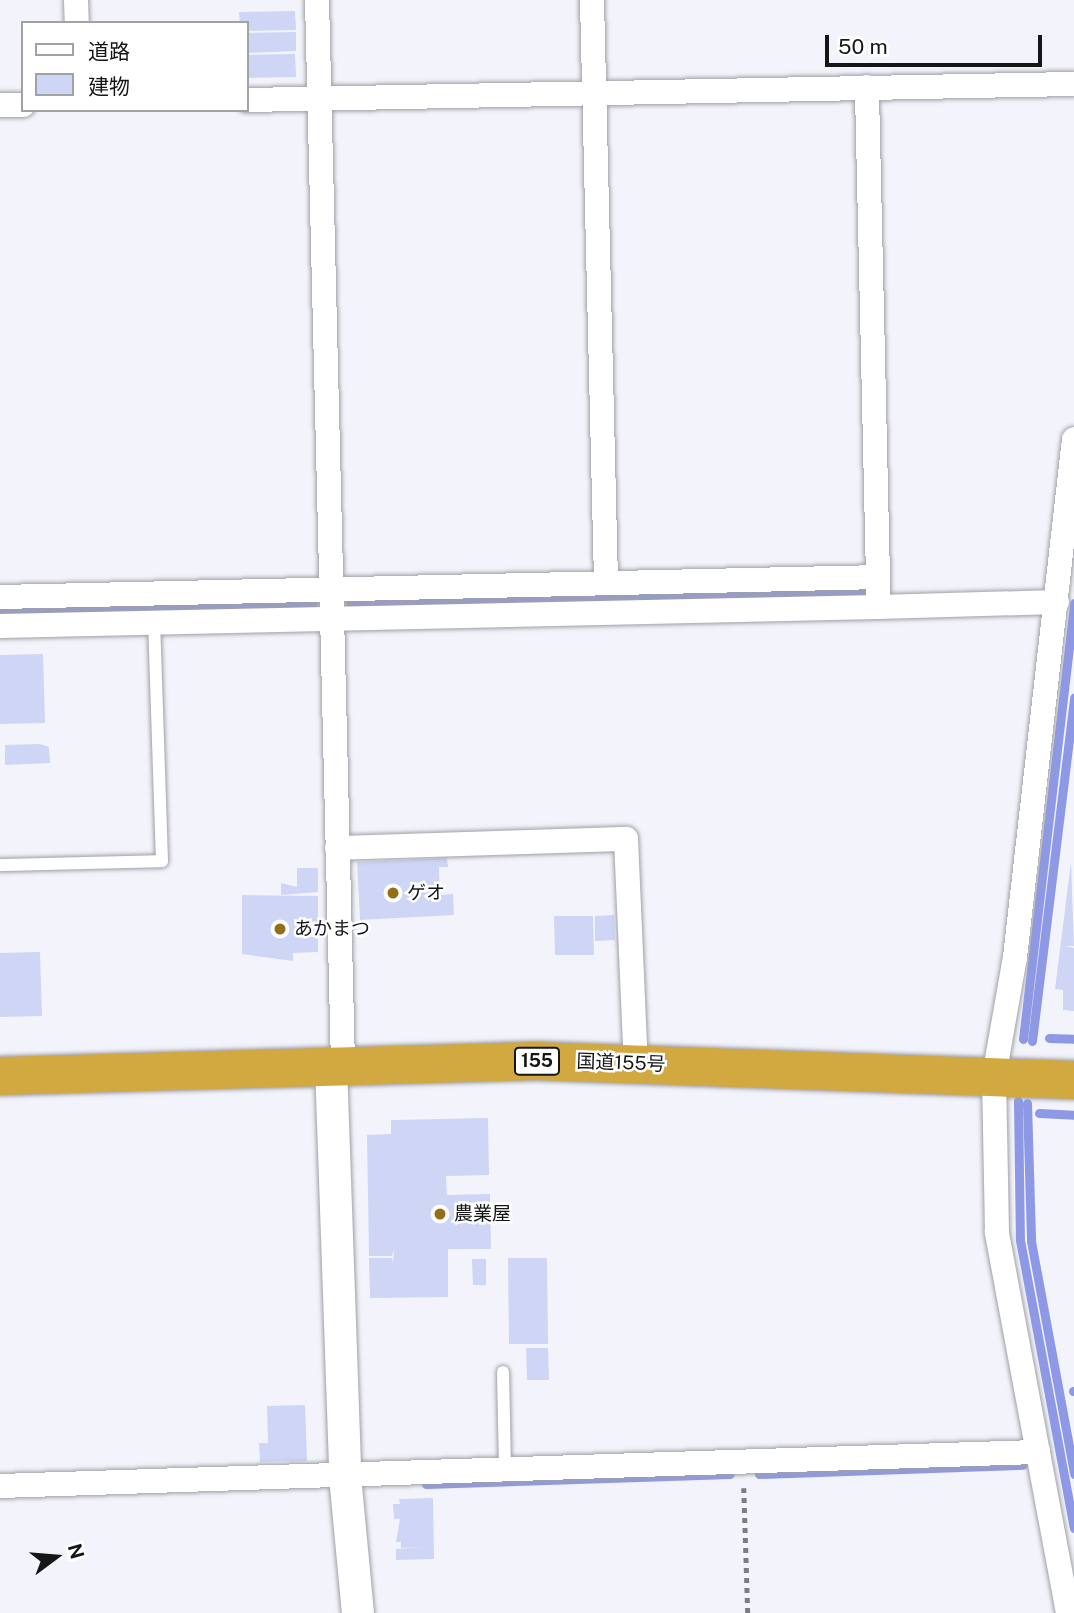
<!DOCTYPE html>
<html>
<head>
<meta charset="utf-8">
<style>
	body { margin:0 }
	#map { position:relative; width:1074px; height:1613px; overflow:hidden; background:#f3f4fb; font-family:"Public Sans","Noto Sans JP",sans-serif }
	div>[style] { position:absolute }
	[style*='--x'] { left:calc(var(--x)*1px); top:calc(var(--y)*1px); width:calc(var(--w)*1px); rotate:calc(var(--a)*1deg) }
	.stream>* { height:9px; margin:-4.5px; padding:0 4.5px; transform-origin:4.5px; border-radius:4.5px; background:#8e99e6 }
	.building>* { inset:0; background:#ced5f5 }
	.path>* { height:4.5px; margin-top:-2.25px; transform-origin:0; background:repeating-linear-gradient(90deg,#7c7d81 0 5px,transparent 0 10px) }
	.roads { filter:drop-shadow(0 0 2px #9fa0a7) drop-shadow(0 0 2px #9fa0a7) }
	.service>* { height:12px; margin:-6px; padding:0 6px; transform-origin:6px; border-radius:6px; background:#fff }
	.minor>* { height:24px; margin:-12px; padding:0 12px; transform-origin:12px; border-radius:12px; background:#fff }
	.tertiary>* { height:32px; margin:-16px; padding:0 16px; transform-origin:16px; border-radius:16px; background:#fff }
	.trunk>* { height:38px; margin:-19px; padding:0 19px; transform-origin:19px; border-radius:19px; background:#d2a840 }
	.dots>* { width:19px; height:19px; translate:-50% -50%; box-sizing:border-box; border:4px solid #fff; border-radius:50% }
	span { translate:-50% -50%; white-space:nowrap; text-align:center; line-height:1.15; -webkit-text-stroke:5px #fff; paint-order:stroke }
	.shield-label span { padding:2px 5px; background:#fff; border:2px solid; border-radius:5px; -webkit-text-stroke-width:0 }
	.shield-label { font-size:18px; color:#151618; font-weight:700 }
	.poi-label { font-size:19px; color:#151618 }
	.left { translate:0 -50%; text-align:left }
	.street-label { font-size:19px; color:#151618 }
	.legend { position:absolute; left:21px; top:21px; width:228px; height:91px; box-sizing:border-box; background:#fff; border:2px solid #a1a2a3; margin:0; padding:9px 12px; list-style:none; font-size:21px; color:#151618 }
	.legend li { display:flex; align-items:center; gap:14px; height:35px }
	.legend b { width:35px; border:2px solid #a1a2a3 }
	.north { position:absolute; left:21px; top:1522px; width:70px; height:70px; -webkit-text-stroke:5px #fff; paint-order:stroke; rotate:74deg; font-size:19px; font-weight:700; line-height:28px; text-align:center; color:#151618 }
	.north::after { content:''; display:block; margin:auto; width:24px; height:32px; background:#151618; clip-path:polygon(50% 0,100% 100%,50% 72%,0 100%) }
	.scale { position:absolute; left:825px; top:35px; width:217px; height:32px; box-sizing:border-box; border:4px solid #151618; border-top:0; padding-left:9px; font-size:21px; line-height:24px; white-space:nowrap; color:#151618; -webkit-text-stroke:5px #fff; paint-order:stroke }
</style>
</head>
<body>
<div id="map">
	<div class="stream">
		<div style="--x:350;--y:602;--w:513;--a:-1.23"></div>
		<div style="--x:0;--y:611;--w:313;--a:-1.5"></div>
		<div style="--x:1049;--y:1038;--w:25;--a:2"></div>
		<div style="--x:1023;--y:1039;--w:439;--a:-83.3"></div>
		<div style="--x:1032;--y:1041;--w:346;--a:-83"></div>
		<div style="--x:1018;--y:1101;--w:139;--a:89.2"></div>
		<div style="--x:1020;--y:1240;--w:293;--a:79.4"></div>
		<div style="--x:1027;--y:1103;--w:138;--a:88.3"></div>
		<div style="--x:1031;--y:1241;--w:237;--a:79.5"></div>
		<div style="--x:1039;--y:1113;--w:35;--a:3"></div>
		<div style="--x:1073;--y:1391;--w:1;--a:0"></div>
		<div style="--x:759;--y:1474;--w:264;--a:-2"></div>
		<div style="--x:426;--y:1484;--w:304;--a:-1.9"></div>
	</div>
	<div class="building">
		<div style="clip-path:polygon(295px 11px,296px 30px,247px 31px,247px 23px,240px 23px,239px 12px)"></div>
		<div style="clip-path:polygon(296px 32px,296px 51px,247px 53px,247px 33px)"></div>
		<div style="clip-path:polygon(295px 54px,296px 77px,247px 78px,247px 55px)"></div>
		<div style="clip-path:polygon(43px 654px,45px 723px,0 724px,0 655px)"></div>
		<div style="clip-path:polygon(40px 744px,49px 747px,50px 763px,5px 765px,5px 745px)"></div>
		<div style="clip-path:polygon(447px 858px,448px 867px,439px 867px,440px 895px,453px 894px,454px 915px,360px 920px,357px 862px)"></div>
		<div style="clip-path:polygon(1071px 862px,1074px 946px,1065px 946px,1074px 948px,1074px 1011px,1063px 1010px,1063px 990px,1055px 989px)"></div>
		<div style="clip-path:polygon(297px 868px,318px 868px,318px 892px,281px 895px,281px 883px,297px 887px)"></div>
		<div style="clip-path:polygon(242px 895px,318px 896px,318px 952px,293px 953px,293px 961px,242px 954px)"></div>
		<div style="clip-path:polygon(614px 915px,615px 940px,595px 941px,595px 916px)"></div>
		<div style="clip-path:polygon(554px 916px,593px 916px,594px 955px,555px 955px)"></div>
		<div style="clip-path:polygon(40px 952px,42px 1016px,0 1017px,0 953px)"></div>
		<div style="clip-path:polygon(488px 1118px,489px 1175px,446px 1176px,447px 1195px,490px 1194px,491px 1249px,448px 1249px,448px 1297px,370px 1298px,369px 1258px,392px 1258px,393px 1263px,394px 1250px,392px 1256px,369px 1256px,367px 1135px,391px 1134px,391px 1120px)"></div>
		<div style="clip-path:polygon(508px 1258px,547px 1258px,548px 1344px,509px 1344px)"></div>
		<div style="clip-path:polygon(472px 1259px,486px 1259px,486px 1285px,473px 1285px)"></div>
		<div style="clip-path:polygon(526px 1348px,548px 1348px,549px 1380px,527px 1380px)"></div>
		<div style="clip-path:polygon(305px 1405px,307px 1461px,260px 1462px,259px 1443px,268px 1443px,267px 1406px)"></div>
		<div style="clip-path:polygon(433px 1498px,434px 1559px,396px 1560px,396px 1549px,426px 1547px,401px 1548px,401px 1542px,396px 1542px,400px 1519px,394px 1519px,393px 1504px,400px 1504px,399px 1499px)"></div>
	</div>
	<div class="path">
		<div style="--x:744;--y:1488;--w:125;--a:88.2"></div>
	</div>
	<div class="roads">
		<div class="service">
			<div style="--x:0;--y:865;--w:162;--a:-1.4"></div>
			<div style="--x:162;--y:861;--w:238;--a:-91.9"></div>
			<div style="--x:503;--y:1372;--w:98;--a:88.8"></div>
		</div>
		<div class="minor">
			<div style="--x:76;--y:0;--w:23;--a:88"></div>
			<div style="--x:317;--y:0;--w:1064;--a:88.6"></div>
			<div style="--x:592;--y:0;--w:583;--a:88.62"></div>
			<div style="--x:247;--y:100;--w:827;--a:-1.11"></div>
			<div style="--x:0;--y:105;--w:23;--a:0"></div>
			<div style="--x:0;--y:597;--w:878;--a:-1.3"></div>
			<div style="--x:878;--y:577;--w:490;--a:-91.3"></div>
			<div style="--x:878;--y:607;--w:179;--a:-1.6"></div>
			<div style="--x:0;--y:626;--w:878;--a:-1.24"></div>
			<div style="--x:878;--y:607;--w:30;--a:-90"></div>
			<div style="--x:337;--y:848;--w:289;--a:-1.8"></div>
			<div style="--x:626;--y:839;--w:225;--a:87.5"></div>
			<div style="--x:0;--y:1486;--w:1039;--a:-1.88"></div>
			<div style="--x:1068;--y:1613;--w:388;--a:-100.6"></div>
			<div style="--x:997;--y:1232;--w:156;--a:-91.1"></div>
			<div style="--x:994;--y:1076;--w:121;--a:-80"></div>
			<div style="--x:1015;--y:957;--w:521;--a:-83.5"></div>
		</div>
		<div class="tertiary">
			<div style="--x:331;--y:1065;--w:411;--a:88"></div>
			<div style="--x:345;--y:1476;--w:138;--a:84.6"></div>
		</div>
		<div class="trunk">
			<div style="--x:0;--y:1076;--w:537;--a:-1.6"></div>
			<div style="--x:537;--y:1061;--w:537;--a:2.03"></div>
		</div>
	</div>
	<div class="dots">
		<div style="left:393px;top:893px;background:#936e16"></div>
		<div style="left:280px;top:929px;background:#936e16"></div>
		<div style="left:440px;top:1214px;background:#936e16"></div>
	</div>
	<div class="shield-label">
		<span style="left:537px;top:1061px">155</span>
	</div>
	<div class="poi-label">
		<span class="left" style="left:407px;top:893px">ゲオ</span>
		<span class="left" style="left:294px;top:929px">あかまつ</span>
		<span class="left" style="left:454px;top:1214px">農業屋</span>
	</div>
	<div class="street-label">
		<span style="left:621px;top:1063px;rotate:2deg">国道155号</span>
	</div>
	<ul class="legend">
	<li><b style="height:9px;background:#fff"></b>道路</li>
	<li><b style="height:19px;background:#ced5f5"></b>建物</li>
	</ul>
	<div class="north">N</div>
	<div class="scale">50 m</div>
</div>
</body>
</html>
